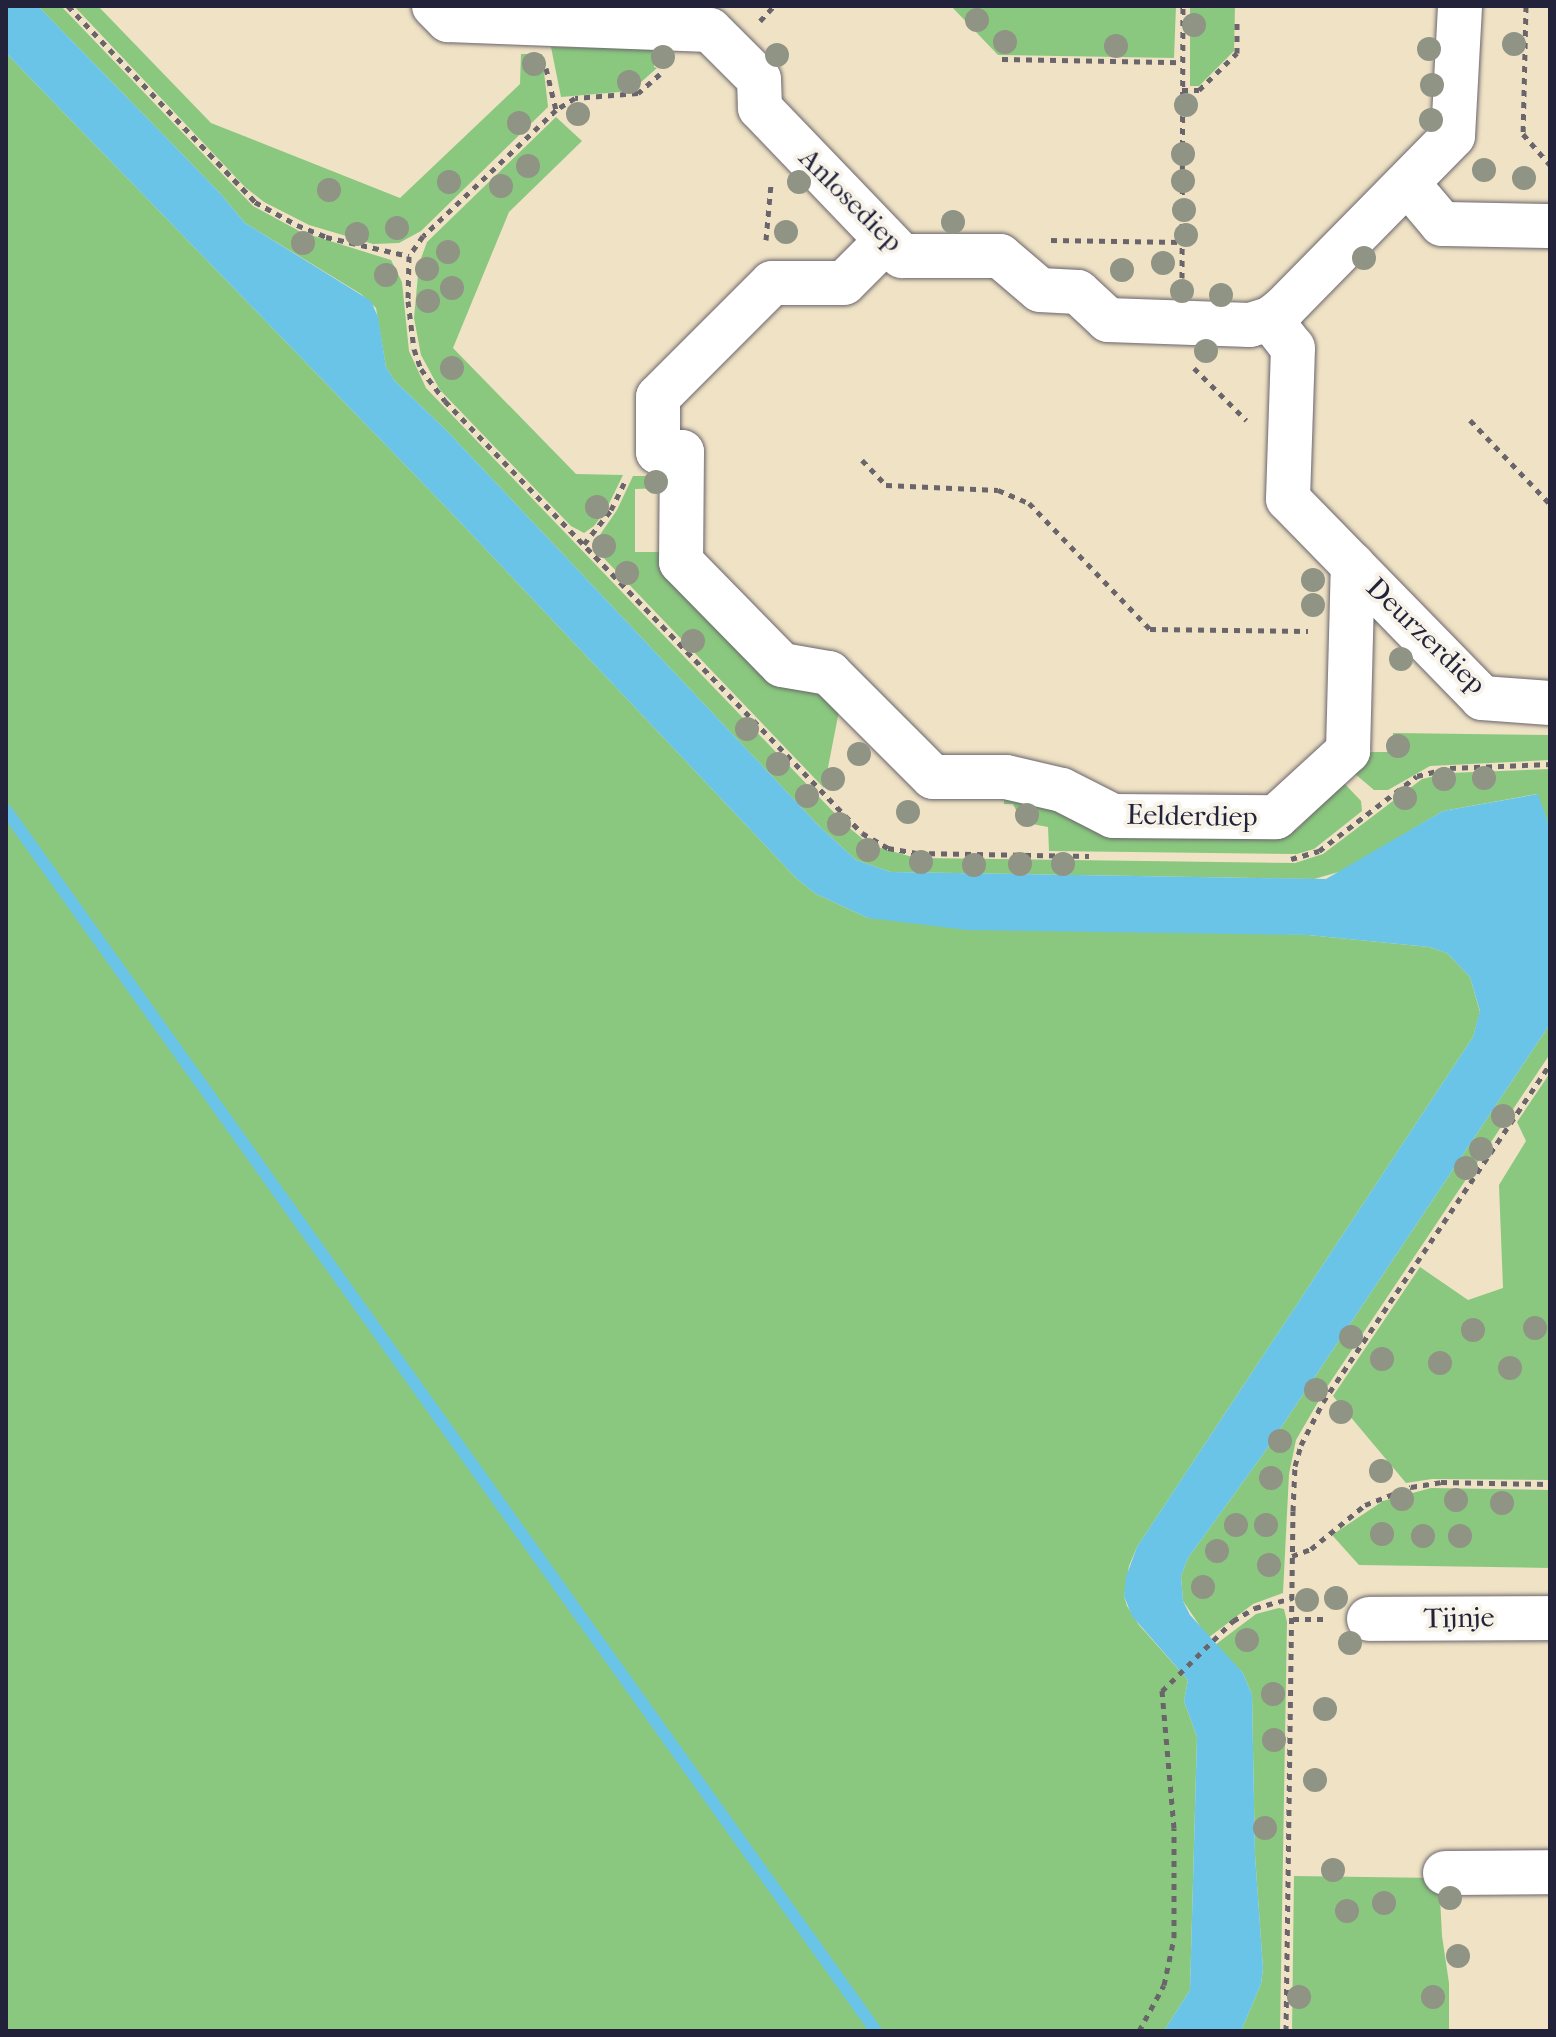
<!DOCTYPE html>
<html>
<head>
<meta charset="utf-8">
<style>
	body { margin:0 }
	#map { position:relative; width:1556px; height:2037px; overflow:hidden; background:#efe2c5; font-family:"IM FELL French Canon",serif }
	div>[style] { position:absolute }
	[style*='--x'] { left:calc(var(--x)*1px); top:calc(var(--y)*1px); width:calc(var(--w)*1px); rotate:calc(var(--a)*1deg) }
	.green>* { inset:0; background:#8ac87f }
	.water>* { inset:0; background:#6ac4e8 }
	.stream>* { height:12px; margin:-6px; padding:0 6px; transform-origin:6px; border-radius:6px; background:#6ac4e8 }
	.path>* { height:5px; margin-top:-2.5px; transform-origin:0; background:repeating-linear-gradient(90deg,#6a656b 0 6px,transparent 0 12px) }
	.roads { filter:drop-shadow(0 0 2px #6a656b) drop-shadow(0 0 2px #6a656b) }
	.minor>* { height:44px; margin:-22px; padding:0 22px; transform-origin:22px; border-radius:22px; background:#fff }
	.trees>* { width:24px; height:24px; margin:-12px; border-radius:50%; background:#8f9484 }
	span { translate:-50% -50%; white-space:nowrap; text-align:center; line-height:1.15; -webkit-text-stroke:8px #f7f3e8; paint-order:stroke }
	.street-label { font-size:28px; color:#22223b }
	.frame { position:absolute; inset:0; border:8px solid #22223b; pointer-events:none }
</style>
</head>
<body>
<div id="map">
	<div class="green">
		<div style="clip-path:polygon(38px 6px,61px 6px,253px 206px,301px 232px,391px 260px,402px 282px,409px 351px,426px 388px,846px 825px,870px 845px,916px 858px,1295px 863px,1323px 854px,1422px 779px,1449px 773px,1550px 769px,1550px 828px,1537px 794px,1443px 811px,1342px 871px,1314px 879px,891px 872px,856px 860px,818px 825px,448px 432px,394px 380px,386px 367px,376px 308px,361px 294px,245px 223px,219px 192px)"></div>
		<div style="clip-path:polygon(74px 6px,98px 6px,211px 123px,400px 198px,520px 84px,521px 54px,542px 54px,548px 107px,421px 231px,399px 243px,373px 244px,309px 225px,264px 202px,245px 187px)"></div>
		<div style="clip-path:polygon(951px 6px,1176px 6px,1174px 58px,998px 55px)"></div>
		<div style="clip-path:polygon(1190px 6px,1235px 6px,1234px 51px,1199px 86px,1190px 86px)"></div>
		<div style="clip-path:polygon(551px 47px,654px 49px,654px 67px,657px 68px,631px 91px,561px 97px)"></div>
		<div style="clip-path:polygon(6px 53px,442px 503px,796px 878px,816px 894px,868px 918px,1308px 935px,1429px 947px,1447px 953px,1470px 977px,1480px 1012px,1473px 1037px,1137px 1547px,1129px 1566px,1124px 1596px,1127px 1606px,1139px 1625px,1188px 1680px,1184px 1701px,1197px 1737px,1190px 1990px,1164px 2031px,6px 2031px)"></div>
		<div style="clip-path:polygon(556px 117px,582px 141px,509px 212px,453px 348px,576px 474px,623px 475px,606px 510px,594px 526px,584px 533px,571px 526px,440px 390px,421px 355px,414px 318px,419px 264px,427px 242px)"></div>
		<div style="clip-path:polygon(633px 476px,668px 476px,667px 488px,635px 489px,635px 552px,666px 552px,779px 681px,825px 697px,839px 711px,824px 788px,596px 550px,595px 542px,617px 510px)"></div>
		<div style="clip-path:polygon(1393px 733px,1550px 735px,1550px 760px,1430px 766px,1388px 790px,1374px 790px,1354px 773px,1355px 752px,1392px 752px)"></div>
		<div style="clip-path:polygon(1344px 783px,1361px 801px,1362px 811px,1314px 849px,1297px 854px,1049px 851px,1048px 827px,1022px 822px,1013px 804px,1004px 804px,1004px 791px,1112px 827px,1296px 830px)"></div>
		<div style="clip-path:polygon(1550px 1024px,1550px 1054px,1325px 1390px,1296px 1440px,1289px 1474px,1283px 1593px,1253px 1604px,1208px 1638px,1183px 1601px,1181px 1576px,1188px 1558px,1264px 1453px)"></div>
		<div style="clip-path:polygon(1550px 1073px,1550px 1480px,1432px 1479px,1406px 1483px,1333px 1396px,1420px 1267px,1468px 1300px,1503px 1288px,1499px 1185px,1526px 1141px,1517px 1122px)"></div>
		<div style="clip-path:polygon(1431px 1488px,1550px 1490px,1550px 1568px,1359px 1565px,1332px 1535px,1383px 1501px)"></div>
		<div style="clip-path:polygon(1279px 1608px,1284px 1609px,1287px 1622px,1280px 2031px,1241px 2031px,1261px 1984px,1263px 1968px,1255px 1855px,1252px 1695px,1243px 1673px,1215px 1645px,1256px 1614px)"></div>
		<div style="clip-path:polygon(1294px 1876px,1439px 1878px,1442px 1936px,1449px 1983px,1449px 2031px,1292px 2031px)"></div>
	</div>
	<div class="water">
		<div style="clip-path:polygon(6px 6px,38px 6px,219px 192px,245px 223px,371px 301px,378px 317px,386px 367px,394px 380px,448px 432px,818px 825px,856px 860px,891px 872px,1326px 879px,1443px 811px,1538px 794px,1550px 828px,1550px 1024px,1264px 1453px,1188px 1558px,1181px 1576px,1183px 1601px,1190px 1615px,1243px 1673px,1252px 1695px,1255px 1855px,1263px 1968px,1261px 1984px,1241px 2031px,1164px 2031px,1190px 1990px,1197px 1737px,1184px 1701px,1188px 1680px,1132px 1616px,1124px 1596px,1126px 1577px,1137px 1547px,1473px 1037px,1480px 1011px,1470px 977px,1447px 953px,1429px 947px,1308px 935px,967px 930px,868px 918px,816px 894px,796px 878px,442px 503px,6px 53px)"></div>
	</div>
	<div class="stream">
		<div style="--x:6;--y:810;--w:1499;--a:54.53"></div>
	</div>
	<div class="path">
		<div style="--x:68;--y:6;--w:271;--a:46.3"></div>
		<div style="--x:255;--y:202;--w:48;--a:28.7"></div>
		<div style="--x:297;--y:225;--w:31;--a:22"></div>
		<div style="--x:326;--y:237;--w:85;--a:12.9"></div>
		<div style="--x:1526;--y:6;--w:128;--a:91.3"></div>
		<div style="--x:1523;--y:134;--w:41;--a:48.9"></div>
		<div style="--x:760;--y:21;--w:21;--a:-47"></div>
		<div style="--x:1002;--y:59;--w:180;--a:1"></div>
		<div style="--x:546;--y:68;--w:43;--a:76.6"></div>
		<div style="--x:660;--y:74;--w:29;--a:139"></div>
		<div style="--x:638;--y:93;--w:63;--a:175.5"></div>
		<div style="--x:575;--y:98;--w:22;--a:148"></div>
		<div style="--x:556;--y:110;--w:183;--a:136.5"></div>
		<div style="--x:423;--y:236;--w:24;--a:125"></div>
		<div style="--x:409;--y:256;--w:45;--a:91.3"></div>
		<div style="--x:408;--y:301;--w:48;--a:82.9"></div>
		<div style="--x:414;--y:349;--w:21;--a:71"></div>
		<div style="--x:421;--y:369;--w:40;--a:53"></div>
		<div style="--x:445;--y:401;--w:600;--a:46.01"></div>
		<div style="--x:862;--y:833;--w:30;--a:30"></div>
		<div style="--x:888;--y:848;--w:29;--a:10"></div>
		<div style="--x:917;--y:853;--w:172;--a:1"></div>
		<div style="--x:1182;--y:90;--w:17;--a:0"></div>
		<div style="--x:1199;--y:90;--w:53;--a:-44.2"></div>
		<div style="--x:1237;--y:53;--w:35;--a:-90"></div>
		<div style="--x:766;--y:240;--w:56;--a:-84.9"></div>
		<div style="--x:1051;--y:240;--w:131;--a:0.9"></div>
		<div style="--x:1182;--y:278;--w:272;--a:-89.8"></div>
		<div style="--x:1194;--y:368;--w:74;--a:45"></div>
		<div style="--x:1470;--y:420;--w:116;--a:46.4"></div>
		<div style="--x:862;--y:460;--w:35;--a:46"></div>
		<div style="--x:886;--y:485;--w:112;--a:2.6"></div>
		<div style="--x:998;--y:490;--w:34;--a:23"></div>
		<div style="--x:1029;--y:503;--w:175;--a:46.2"></div>
		<div style="--x:1150;--y:629;--w:158;--a:0.7"></div>
		<div style="--x:584;--y:544;--w:43;--a:-51.5"></div>
		<div style="--x:611;--y:510;--w:32;--a:-64"></div>
		<div style="--x:1291;--y:859;--w:29;--a:-16"></div>
		<div style="--x:1319;--y:851;--w:123;--a:-37.4"></div>
		<div style="--x:1417;--y:776;--w:34;--a:-14"></div>
		<div style="--x:1450;--y:768;--w:100;--a:-2.3"></div>
		<div style="--x:1292;--y:1556;--w:20;--a:-20"></div>
		<div style="--x:1311;--y:1549;--w:70;--a:-39.2"></div>
		<div style="--x:1365;--y:1505;--w:49;--a:-21.4"></div>
		<div style="--x:1411;--y:1487;--w:30;--a:-9"></div>
		<div style="--x:1441;--y:1482;--w:109;--a:1.1"></div>
		<div style="--x:1293;--y:1619;--w:35;--a:0"></div>
		<div style="--x:1139;--y:2031;--w:52;--a:-61.5"></div>
		<div style="--x:1164;--y:1985;--w:48;--a:-78"></div>
		<div style="--x:1174;--y:1938;--w:110;--a:-90"></div>
		<div style="--x:1174;--y:1828;--w:138;--a:-95"></div>
		<div style="--x:1162;--y:1691;--w:100;--a:-44.6"></div>
		<div style="--x:1233;--y:1621;--w:26;--a:-31"></div>
		<div style="--x:1255;--y:1608;--w:39;--a:-15"></div>
		<div style="--x:1286;--y:2031;--w:520;--a:-89.23"></div>
		<div style="--x:1293;--y:1511;--w:45;--a:-87.5"></div>
		<div style="--x:1295;--y:1466;--w:22;--a:-74"></div>
		<div style="--x:1301;--y:1445;--w:48;--a:-62.9"></div>
		<div style="--x:1323;--y:1402;--w:407;--a:-56.1"></div>
	</div>
	<div class="roads">
		<div class="minor">
			<div style="--x:434;--y:6;--w:20;--a:45"></div>
			<div style="--x:448;--y:20;--w:262;--a:2.2"></div>
			<div style="--x:710;--y:30;--w:69;--a:45"></div>
			<div style="--x:759;--y:79;--w:29;--a:88"></div>
			<div style="--x:760;--y:108;--w:205;--a:46.2"></div>
			<div style="--x:902;--y:256;--w:98;--a:0"></div>
			<div style="--x:1000;--y:256;--w:52;--a:40.4"></div>
			<div style="--x:1040;--y:290;--w:38;--a:3"></div>
			<div style="--x:1078;--y:292;--w:41;--a:43"></div>
			<div style="--x:1108;--y:320;--w:142;--a:2"></div>
			<div style="--x:1250;--y:325;--w:21;--a:-17"></div>
			<div style="--x:1270;--y:319;--w:18;--a:-38"></div>
			<div style="--x:1284;--y:308;--w:241;--a:-45.5"></div>
			<div style="--x:1453;--y:136;--w:130;--a:-86.9"></div>
			<div style="--x:1409;--y:185;--w:51;--a:49.8"></div>
			<div style="--x:1442;--y:224;--w:108;--a:1.1"></div>
			<div style="--x:886;--y:241;--w:59;--a:135"></div>
			<div style="--x:844;--y:283;--w:72;--a:180"></div>
			<div style="--x:772;--y:283;--w:161;--a:135"></div>
			<div style="--x:658;--y:397;--w:55;--a:90"></div>
			<div style="--x:658;--y:452;--w:24;--a:0"></div>
			<div style="--x:682;--y:452;--w:110;--a:90.5"></div>
			<div style="--x:681;--y:562;--w:144;--a:45.6"></div>
			<div style="--x:782;--y:665;--w:48;--a:9.7"></div>
			<div style="--x:829;--y:673;--w:147;--a:45"></div>
			<div style="--x:933;--y:777;--w:73;--a:0"></div>
			<div style="--x:1006;--y:777;--w:57;--a:13.1"></div>
			<div style="--x:1062;--y:790;--w:57;--a:27"></div>
			<div style="--x:1113;--y:816;--w:163;--a:0.4"></div>
			<div style="--x:1276;--y:817;--w:98;--a:-42.5"></div>
			<div style="--x:1348;--y:751;--w:186;--a:-88.5"></div>
			<div style="--x:1270;--y:319;--w:37;--a:52"></div>
			<div style="--x:1293;--y:348;--w:151;--a:91.9"></div>
			<div style="--x:1288;--y:499;--w:278;--a:45.7"></div>
			<div style="--x:1482;--y:698;--w:68;--a:4.2"></div>
			<div style="--x:1369;--y:1619;--w:181;--a:-0.3"></div>
			<div style="--x:1445;--y:1873;--w:105;--a:-0.5"></div>
		</div>
	</div>
	<div class="trees">
		<div style="left:977px;top:20px"></div>
		<div style="left:1194px;top:25px"></div>
		<div style="left:1005px;top:42px"></div>
		<div style="left:1514px;top:44px"></div>
		<div style="left:1116px;top:46px"></div>
		<div style="left:1429px;top:49px"></div>
		<div style="left:777px;top:55px"></div>
		<div style="left:663px;top:57px"></div>
		<div style="left:534px;top:64px"></div>
		<div style="left:629px;top:82px"></div>
		<div style="left:1432px;top:85px"></div>
		<div style="left:1186px;top:105px"></div>
		<div style="left:578px;top:114px"></div>
		<div style="left:1431px;top:120px"></div>
		<div style="left:519px;top:123px"></div>
		<div style="left:1183px;top:154px"></div>
		<div style="left:528px;top:166px"></div>
		<div style="left:1484px;top:170px"></div>
		<div style="left:1524px;top:178px"></div>
		<div style="left:1183px;top:181px"></div>
		<div style="left:449px;top:182px"></div>
		<div style="left:799px;top:182px"></div>
		<div style="left:501px;top:186px"></div>
		<div style="left:329px;top:190px"></div>
		<div style="left:1184px;top:210px"></div>
		<div style="left:953px;top:222px"></div>
		<div style="left:397px;top:228px"></div>
		<div style="left:786px;top:232px"></div>
		<div style="left:357px;top:234px"></div>
		<div style="left:1186px;top:235px"></div>
		<div style="left:303px;top:243px"></div>
		<div style="left:448px;top:252px"></div>
		<div style="left:1364px;top:258px"></div>
		<div style="left:1163px;top:263px"></div>
		<div style="left:427px;top:269px"></div>
		<div style="left:1122px;top:270px"></div>
		<div style="left:386px;top:275px"></div>
		<div style="left:452px;top:288px"></div>
		<div style="left:1182px;top:291px"></div>
		<div style="left:1221px;top:295px"></div>
		<div style="left:428px;top:301px"></div>
		<div style="left:1206px;top:351px"></div>
		<div style="left:452px;top:368px"></div>
		<div style="left:656px;top:482px"></div>
		<div style="left:597px;top:507px"></div>
		<div style="left:604px;top:546px"></div>
		<div style="left:627px;top:573px"></div>
		<div style="left:1313px;top:580px"></div>
		<div style="left:1313px;top:605px"></div>
		<div style="left:693px;top:641px"></div>
		<div style="left:1401px;top:659px"></div>
		<div style="left:747px;top:729px"></div>
		<div style="left:1398px;top:746px"></div>
		<div style="left:859px;top:754px"></div>
		<div style="left:778px;top:764px"></div>
		<div style="left:1484px;top:778px"></div>
		<div style="left:833px;top:779px"></div>
		<div style="left:1444px;top:779px"></div>
		<div style="left:807px;top:796px"></div>
		<div style="left:1405px;top:798px"></div>
		<div style="left:908px;top:812px"></div>
		<div style="left:1027px;top:815px"></div>
		<div style="left:839px;top:824px"></div>
		<div style="left:868px;top:850px"></div>
		<div style="left:921px;top:862px"></div>
		<div style="left:1020px;top:864px"></div>
		<div style="left:1063px;top:864px"></div>
		<div style="left:974px;top:865px"></div>
		<div style="left:1503px;top:1116px"></div>
		<div style="left:1481px;top:1149px"></div>
		<div style="left:1466px;top:1168px"></div>
		<div style="left:1535px;top:1328px"></div>
		<div style="left:1473px;top:1330px"></div>
		<div style="left:1351px;top:1337px"></div>
		<div style="left:1382px;top:1359px"></div>
		<div style="left:1440px;top:1363px"></div>
		<div style="left:1510px;top:1368px"></div>
		<div style="left:1316px;top:1390px"></div>
		<div style="left:1341px;top:1412px"></div>
		<div style="left:1280px;top:1441px"></div>
		<div style="left:1381px;top:1471px"></div>
		<div style="left:1271px;top:1478px"></div>
		<div style="left:1402px;top:1499px"></div>
		<div style="left:1456px;top:1500px"></div>
		<div style="left:1502px;top:1503px"></div>
		<div style="left:1236px;top:1525px"></div>
		<div style="left:1266px;top:1525px"></div>
		<div style="left:1382px;top:1534px"></div>
		<div style="left:1423px;top:1536px"></div>
		<div style="left:1460px;top:1536px"></div>
		<div style="left:1217px;top:1551px"></div>
		<div style="left:1269px;top:1565px"></div>
		<div style="left:1203px;top:1587px"></div>
		<div style="left:1336px;top:1598px"></div>
		<div style="left:1307px;top:1600px"></div>
		<div style="left:1247px;top:1640px"></div>
		<div style="left:1350px;top:1643px"></div>
		<div style="left:1273px;top:1694px"></div>
		<div style="left:1325px;top:1709px"></div>
		<div style="left:1274px;top:1740px"></div>
		<div style="left:1315px;top:1780px"></div>
		<div style="left:1265px;top:1828px"></div>
		<div style="left:1333px;top:1870px"></div>
		<div style="left:1450px;top:1898px"></div>
		<div style="left:1384px;top:1903px"></div>
		<div style="left:1347px;top:1911px"></div>
		<div style="left:1458px;top:1956px"></div>
		<div style="left:1299px;top:1997px"></div>
		<div style="left:1433px;top:1997px"></div>
	</div>
	<div class="street-label">
		<span style="left:851px;top:200px;rotate:45deg">Anlosediep</span>
		<span style="left:1426px;top:636px;rotate:44deg">Deurzerdiep</span>
		<span style="left:1192px;top:816px;rotate:1deg">Eelderdiep</span>
		<span style="left:1459px;top:1618px;rotate:-1deg">Tijnje</span>
	</div>
	<div class="frame"></div>
</div>
</body>
</html>
